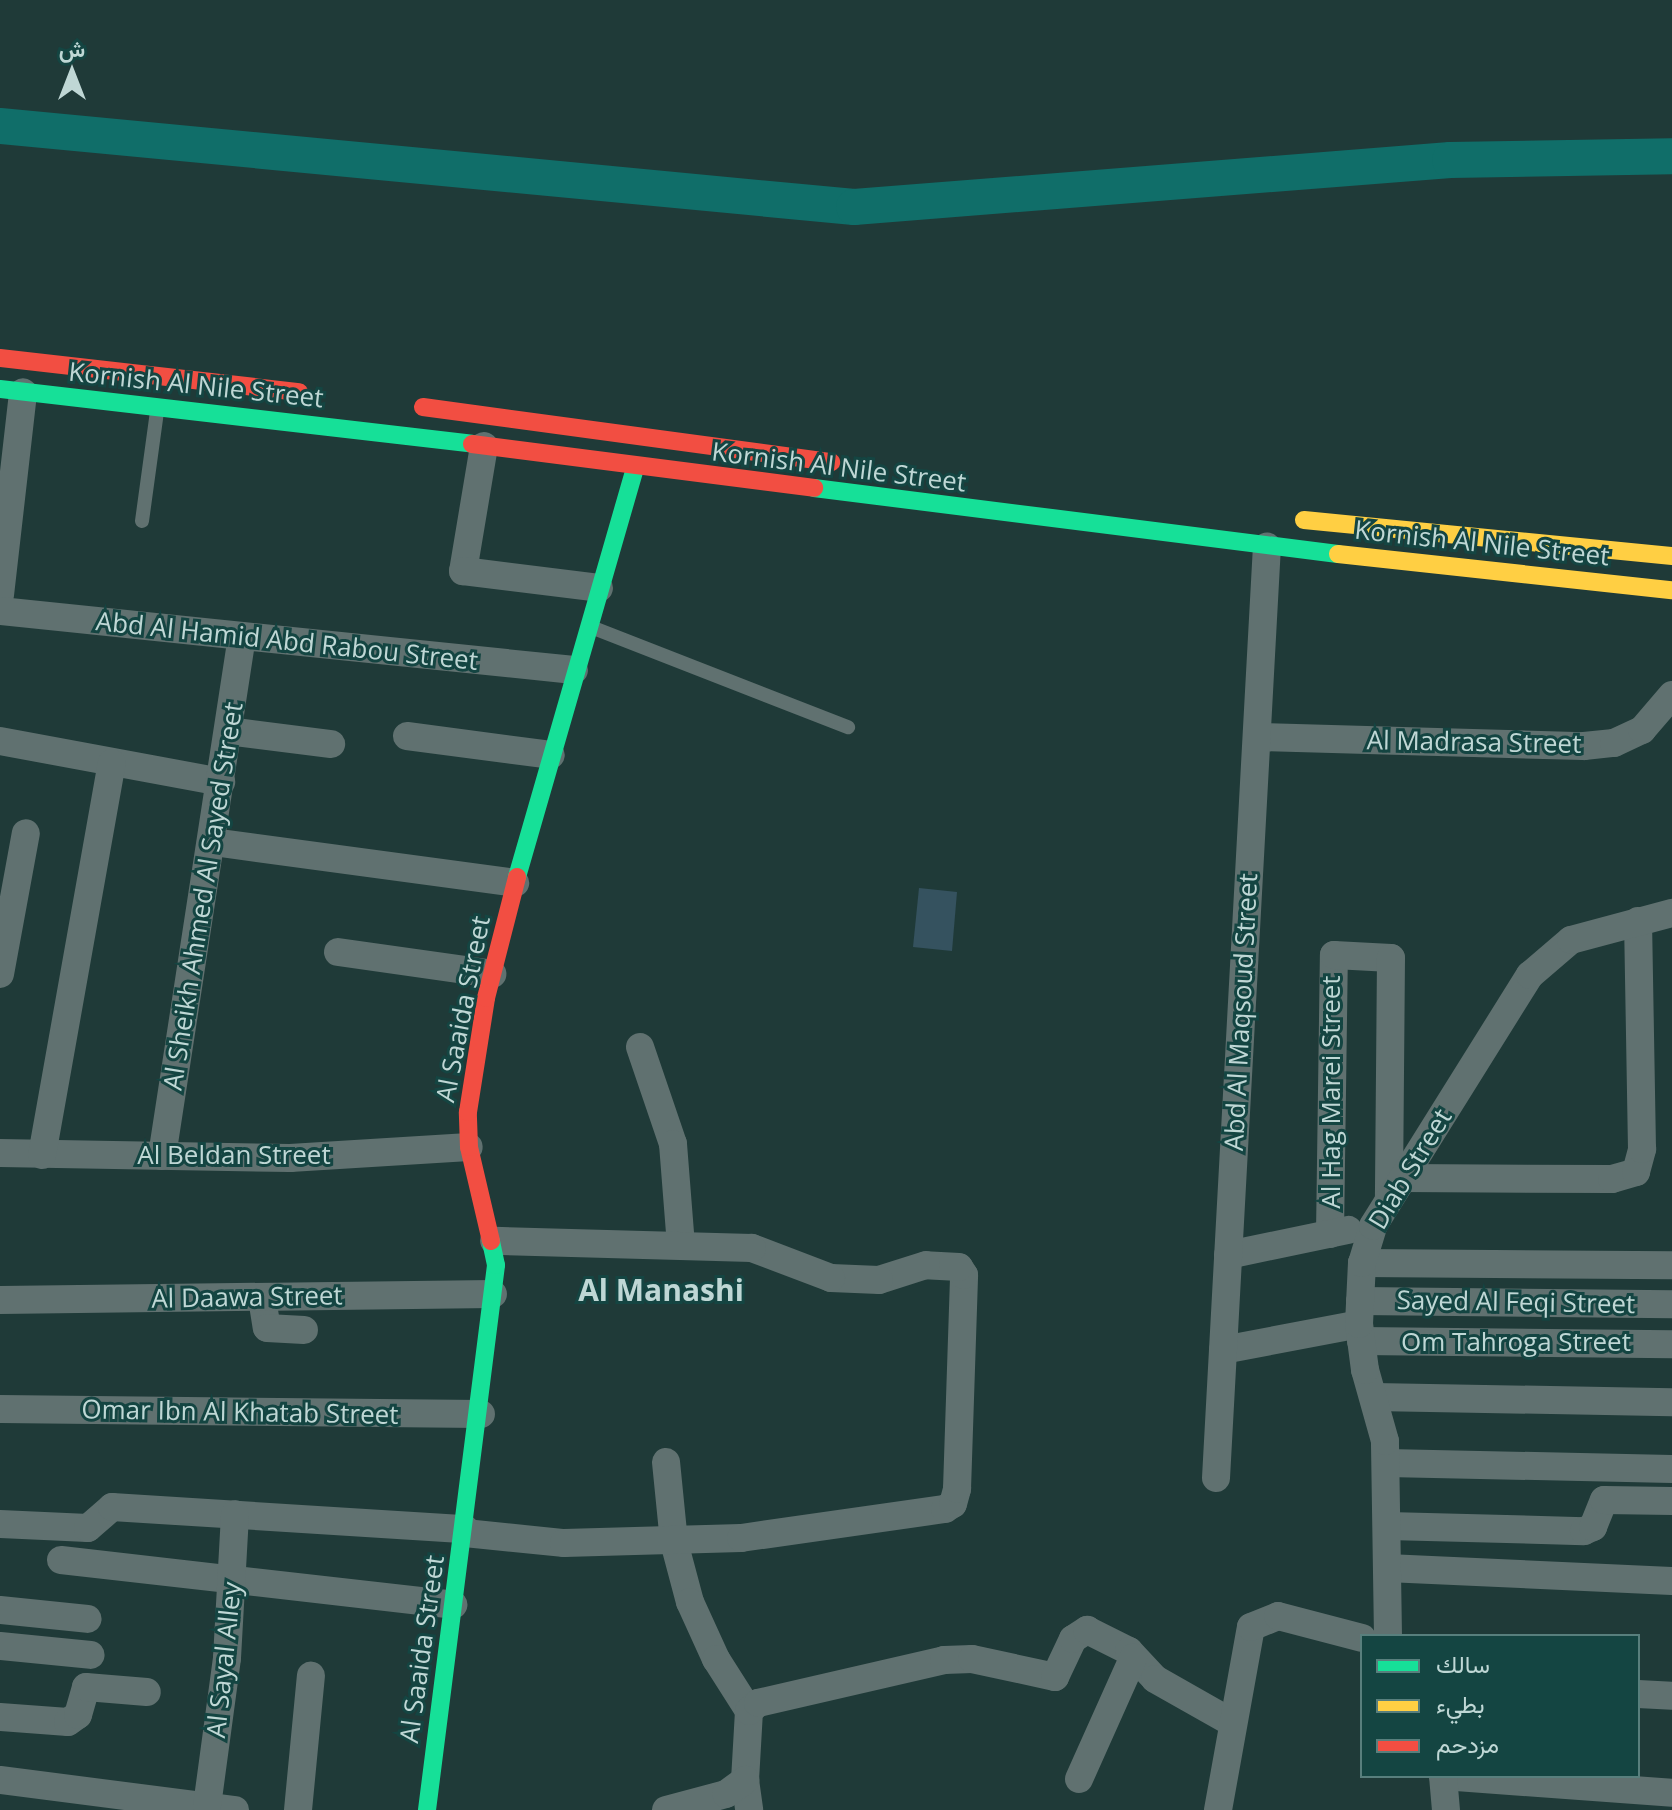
<!DOCTYPE html>
<html>
<head>
<meta charset="utf-8">
<style>
	body { margin:0 }
	#map { position:relative; width:1672px; height:1810px; overflow:hidden; background:#1f3a38; font-family:"Open Sans",Vazirmatn,sans-serif }
	div>[style] { position:absolute }
	[style*='--x'] { left:calc(var(--x)*1px); top:calc(var(--y)*1px); width:calc(var(--w)*1px); rotate:calc(var(--a)*1deg) }
	.canal>* { height:36px; margin:-18px; padding:0 18px; transform-origin:18px; border-radius:18px; background:#106e69 }
	.building>* { inset:0; background:#35525f }
	.lane>* { height:14px; margin:-7px; padding:0 7px; transform-origin:7px; border-radius:7px; background:#607170 }
	.street>* { height:28px; margin:-14px; padding:0 14px; transform-origin:14px; border-radius:14px; background:#607170 }
	.fast>* { height:18px; margin:-9px; padding:0 9px; transform-origin:9px; border-radius:9px; background:#16e098 }
	.slow>* { height:18px; margin:-9px; padding:0 9px; transform-origin:9px; border-radius:9px; background:#ffcf43 }
	.jam>* { height:18px; margin:-9px; padding:0 9px; transform-origin:9px; border-radius:9px; background:#f24e42 }
	span { translate:-50% -50%; white-space:nowrap; text-align:center; line-height:1.15; -webkit-text-stroke:6px #144542; paint-order:stroke }
	.street-label { font-size:26px; color:#bfd7d5 }
	.quarter-label { font-size:30px; color:#bfd7d5; font-weight:700 }
	.legend { position:absolute; left:1360px; top:1634px; width:280px; height:144px; box-sizing:border-box; background:#144542; border:2px solid #587f7d; margin:0; padding:10px 14px; list-style:none; font-size:24px; color:#bfd7d5 }
	.legend li { display:flex; align-items:center; gap:16px; height:40px }
	.legend b { width:40px; border:2px solid #587f7d }
	.north { position:absolute; left:32px; top:32px; width:80px; height:80px; -webkit-text-stroke:6px #144542; paint-order:stroke; rotate:0deg; font-size:22px; font-weight:700; line-height:32px; text-align:center; color:#bfd7d5 }
	.north::after { content:''; display:block; margin:auto; width:28px; height:36px; background:#bfd7d5; clip-path:polygon(50% 0,100% 100%,50% 72%,0 100%) }
</style>
</head>
<body>
<div id="map">
	<div class="canal">
		<div style="--x:0;--y:126;--w:858;--a:5.42"></div>
		<div style="--x:854;--y:207;--w:598;--a:-4.51"></div>
		<div style="--x:1450;--y:160;--w:222;--a:-1"></div>
	</div>
	<div class="building">
		<div style="clip-path:polygon(919px 888px,957px 892px,952px 951px,913px 947px)"></div>
	</div>
	<div class="lane">
		<div style="--x:142;--y:521;--w:110;--a:-82.2"></div>
		<div style="--x:591;--y:627;--w:276;--a:21.3"></div>
	</div>
	<div class="street">
		<div style="--x:484;--y:446;--w:127;--a:99.5"></div>
		<div style="--x:463;--y:571;--w:137;--a:7.1"></div>
		<div style="--x:0;--y:595;--w:204;--a:-83.5"></div>
		<div style="--x:0;--y:611;--w:577;--a:5.87"></div>
		<div style="--x:228;--y:731;--w:104;--a:7.2"></div>
		<div style="--x:407;--y:736;--w:145;--a:7.5"></div>
		<div style="--x:1257;--y:737;--w:327;--a:1.6"></div>
		<div style="--x:1584;--y:746;--w:30;--a:-6"></div>
		<div style="--x:1614;--y:743;--w:31;--a:-25"></div>
		<div style="--x:1642;--y:730;--w:46;--a:-49.4"></div>
		<div style="--x:0;--y:741;--w:225;--a:10.5"></div>
		<div style="--x:213;--y:842;--w:305;--a:7.7"></div>
		<div style="--x:338;--y:952;--w:156;--a:8.1"></div>
		<div style="--x:0;--y:974;--w:143;--a:-79.6"></div>
		<div style="--x:640;--y:1047;--w:102;--a:71.2"></div>
		<div style="--x:673;--y:1144;--w:101;--a:85.5"></div>
		<div style="--x:0;--y:1153;--w:290;--a:1"></div>
		<div style="--x:290;--y:1158;--w:179;--a:-3.5"></div>
		<div style="--x:42;--y:1155;--w:398;--a:-79.9"></div>
		<div style="--x:162;--y:1156;--w:526;--a:-81.25"></div>
		<div style="--x:1403;--y:1178;--w:209;--a:0.3"></div>
		<div style="--x:1612;--y:1179;--w:25;--a:-16"></div>
		<div style="--x:1636;--y:1172;--w:24;--a:-75"></div>
		<div style="--x:1642;--y:1149;--w:228;--a:-91"></div>
		<div style="--x:1330;--y:1234;--w:279;--a:-89.2"></div>
		<div style="--x:1334;--y:955;--w:57;--a:3"></div>
		<div style="--x:1391;--y:958;--w:242;--a:90.5"></div>
		<div style="--x:1228;--y:1255;--w:123;--a:-11.8"></div>
		<div style="--x:1362;--y:1263;--w:310;--a:0.4"></div>
		<div style="--x:262;--y:1298;--w:30;--a:81"></div>
		<div style="--x:267;--y:1328;--w:37;--a:3"></div>
		<div style="--x:0;--y:1300;--w:493;--a:-0.7"></div>
		<div style="--x:1360;--y:1301;--w:312;--a:0.6"></div>
		<div style="--x:1361;--y:1341;--w:311;--a:0.6"></div>
		<div style="--x:1223;--y:1350;--w:138;--a:-10.8"></div>
		<div style="--x:1374;--y:1397;--w:298;--a:1"></div>
		<div style="--x:0;--y:1409;--w:481;--a:0.6"></div>
		<div style="--x:666;--y:1462;--w:80;--a:84.3"></div>
		<div style="--x:674;--y:1542;--w:62;--a:75.1"></div>
		<div style="--x:690;--y:1602;--w:63;--a:65.5"></div>
		<div style="--x:716;--y:1659;--w:62;--a:57.6"></div>
		<div style="--x:749;--y:1711;--w:69;--a:93.3"></div>
		<div style="--x:745;--y:1780;--w:30;--a:82"></div>
		<div style="--x:1387;--y:1463;--w:285;--a:1.2"></div>
		<div style="--x:1216;--y:1478;--w:933;--a:-86.87"></div>
		<div style="--x:0;--y:1524;--w:88;--a:2.6"></div>
		<div style="--x:88;--y:1528;--w:32;--a:-41"></div>
		<div style="--x:112;--y:1507;--w:354;--a:3.6"></div>
		<div style="--x:1388;--y:1526;--w:196;--a:1.5"></div>
		<div style="--x:1584;--y:1531;--w:10;--a:-24"></div>
		<div style="--x:1593;--y:1527;--w:29;--a:-68"></div>
		<div style="--x:1604;--y:1500;--w:68;--a:0.8"></div>
		<div style="--x:465;--y:1533;--w:100;--a:5.8"></div>
		<div style="--x:564;--y:1543;--w:177;--a:-1.6"></div>
		<div style="--x:741;--y:1538;--w:206;--a:-8.1"></div>
		<div style="--x:945;--y:1509;--w:9;--a:-32"></div>
		<div style="--x:953;--y:1504;--w:16;--a:-75"></div>
		<div style="--x:957;--y:1489;--w:214;--a:-88.1"></div>
		<div style="--x:964;--y:1275;--w:9;--a:-122"></div>
		<div style="--x:959;--y:1267;--w:33;--a:-177"></div>
		<div style="--x:926;--y:1265;--w:49;--a:162.3"></div>
		<div style="--x:879;--y:1280;--w:48;--a:-177.6"></div>
		<div style="--x:831;--y:1278;--w:85;--a:-159.2"></div>
		<div style="--x:752;--y:1248;--w:258;--a:-178.4"></div>
		<div style="--x:61;--y:1560;--w:395;--a:6.5"></div>
		<div style="--x:1387;--y:1568;--w:285;--a:2.6"></div>
		<div style="--x:0;--y:1610;--w:88;--a:5.8"></div>
		<div style="--x:1388;--y:1636;--w:195;--a:-90.9"></div>
		<div style="--x:1385;--y:1441;--w:74;--a:-105.7"></div>
		<div style="--x:1365;--y:1370;--w:46;--a:-97.4"></div>
		<div style="--x:1359;--y:1324;--w:61;--a:-87.2"></div>
		<div style="--x:1362;--y:1263;--w:39;--a:-73"></div>
		<div style="--x:1373;--y:1226;--w:296;--a:-58"></div>
		<div style="--x:1530;--y:975;--w:54;--a:-40.5"></div>
		<div style="--x:1571;--y:940;--w:105;--a:-15"></div>
		<div style="--x:0;--y:1646;--w:91;--a:5.6"></div>
		<div style="--x:1638;--y:1694;--w:34;--a:3"></div>
		<div style="--x:749;--y:1711;--w:12;--a:-42"></div>
		<div style="--x:758;--y:1703;--w:191;--a:-13"></div>
		<div style="--x:944;--y:1660;--w:28;--a:-2"></div>
		<div style="--x:972;--y:1659;--w:85;--a:12.2"></div>
		<div style="--x:1055;--y:1677;--w:42;--a:-64.7"></div>
		<div style="--x:1073;--y:1639;--w:17;--a:-33"></div>
		<div style="--x:1087;--y:1630;--w:47;--a:26.6"></div>
		<div style="--x:1129;--y:1651;--w:38;--a:47"></div>
		<div style="--x:1155;--y:1679;--w:87;--a:29.5"></div>
		<div style="--x:0;--y:1717;--w:68;--a:4.2"></div>
		<div style="--x:68;--y:1722;--w:12;--a:-35"></div>
		<div style="--x:78;--y:1715;--w:29;--a:-74"></div>
		<div style="--x:86;--y:1687;--w:61;--a:4.7"></div>
		<div style="--x:1443;--y:1776;--w:230;--a:4.2"></div>
		<div style="--x:1443;--y:1776;--w:34;--a:85"></div>
		<div style="--x:1079;--y:1779;--w:133;--a:-65.9"></div>
		<div style="--x:0;--y:1780;--w:237;--a:7.3"></div>
		<div style="--x:207;--y:1806;--w:149;--a:-82.3"></div>
		<div style="--x:227;--y:1658;--w:144;--a:-86.8"></div>
		<div style="--x:298;--y:1810;--w:135;--a:-84.5"></div>
		<div style="--x:666;--y:1810;--w:62;--a:-14.9"></div>
		<div style="--x:726;--y:1794;--w:24;--a:-36"></div>
		<div style="--x:1218;--y:1810;--w:186;--a:-79.8"></div>
		<div style="--x:1251;--y:1627;--w:29;--a:-22"></div>
		<div style="--x:1278;--y:1616;--w:87;--a:14.7"></div>
	</div>
	<div class="fast">
		<div style="--x:0;--y:389;--w:475;--a:6.6"></div>
		<div style="--x:814;--y:488;--w:528;--a:7.18"></div>
		<div style="--x:517;--y:877;--w:427;--a:-73.9"></div>
		<div style="--x:427;--y:1810;--w:549;--a:-82.78"></div>
		<div style="--x:496;--y:1265;--w:25;--a:-102"></div>
	</div>
	<div class="slow">
		<div style="--x:1304;--y:520;--w:370;--a:5.6"></div>
		<div style="--x:1338;--y:554;--w:336;--a:6.2"></div>
	</div>
	<div class="jam">
		<div style="--x:0;--y:358;--w:301;--a:6.5"></div>
		<div style="--x:423;--y:407;--w:412;--a:7.7"></div>
		<div style="--x:472;--y:444;--w:345;--a:7.3"></div>
		<div style="--x:491;--y:1241;--w:97;--a:-103.2"></div>
		<div style="--x:469;--y:1147;--w:35;--a:-92"></div>
		<div style="--x:468;--y:1112;--w:115;--a:-81"></div>
		<div style="--x:486;--y:998;--w:125;--a:-75.6"></div>
	</div>
	<div class="street-label">
		<span style="left:196px;top:385px;rotate:6deg">Kornish Al Nile Street</span>
		<span style="left:839px;top:467px;rotate:7deg">Kornish Al Nile Street</span>
		<span style="left:1482px;top:543px;rotate:6deg">Kornish Al Nile Street</span>
		<span style="left:287px;top:641px;rotate:6deg">Abd Al Hamid Abd Rabou Street</span>
		<span style="left:1474px;top:742px;rotate:1deg">Al Madrasa Street</span>
		<span style="left:203px;top:896px;rotate:-81deg">Al Sheikh Ahmed Al Sayed Street</span>
		<span style="left:463px;top:1009px;rotate:-79deg">Al Saaida Street</span>
		<span style="left:1241px;top:1012px;rotate:-87deg">Abd Al Maqsoud Street</span>
		<span style="left:1331px;top:1092px;rotate:-90deg">Al Hag Marei Street</span>
		<span style="left:234px;top:1155px">Al Beldan Street</span>
		<span style="left:1410px;top:1169px;rotate:-59deg">Diab Street</span>
		<span style="left:247px;top:1297px;rotate:-1deg">Al Daawa Street</span>
		<span style="left:1516px;top:1302px;rotate:1deg">Sayed Al Feqi Street</span>
		<span style="left:1516px;top:1342px">Om Tahroga Street</span>
		<span style="left:240px;top:1412px;rotate:1deg">Omar Ibn Al Khatab Street</span>
		<span style="left:422px;top:1649px;rotate:-82deg">Al Saaida Street</span>
		<span style="left:224px;top:1660px;rotate:-84deg">Al Sayal Alley</span>
	</div>
	<div class="quarter-label">
		<span style="left:661px;top:1290px">Al Manashi</span>
	</div>
	<ul class="legend">
	<li><b style="height:10px;background:#16e098"></b>سالك</li>
	<li><b style="height:10px;background:#ffcf43"></b>بطيء</li>
	<li><b style="height:10px;background:#f24e42"></b>مزدحم</li>
	</ul>
	<div class="north">ش</div>
</div>
</body>
</html>
